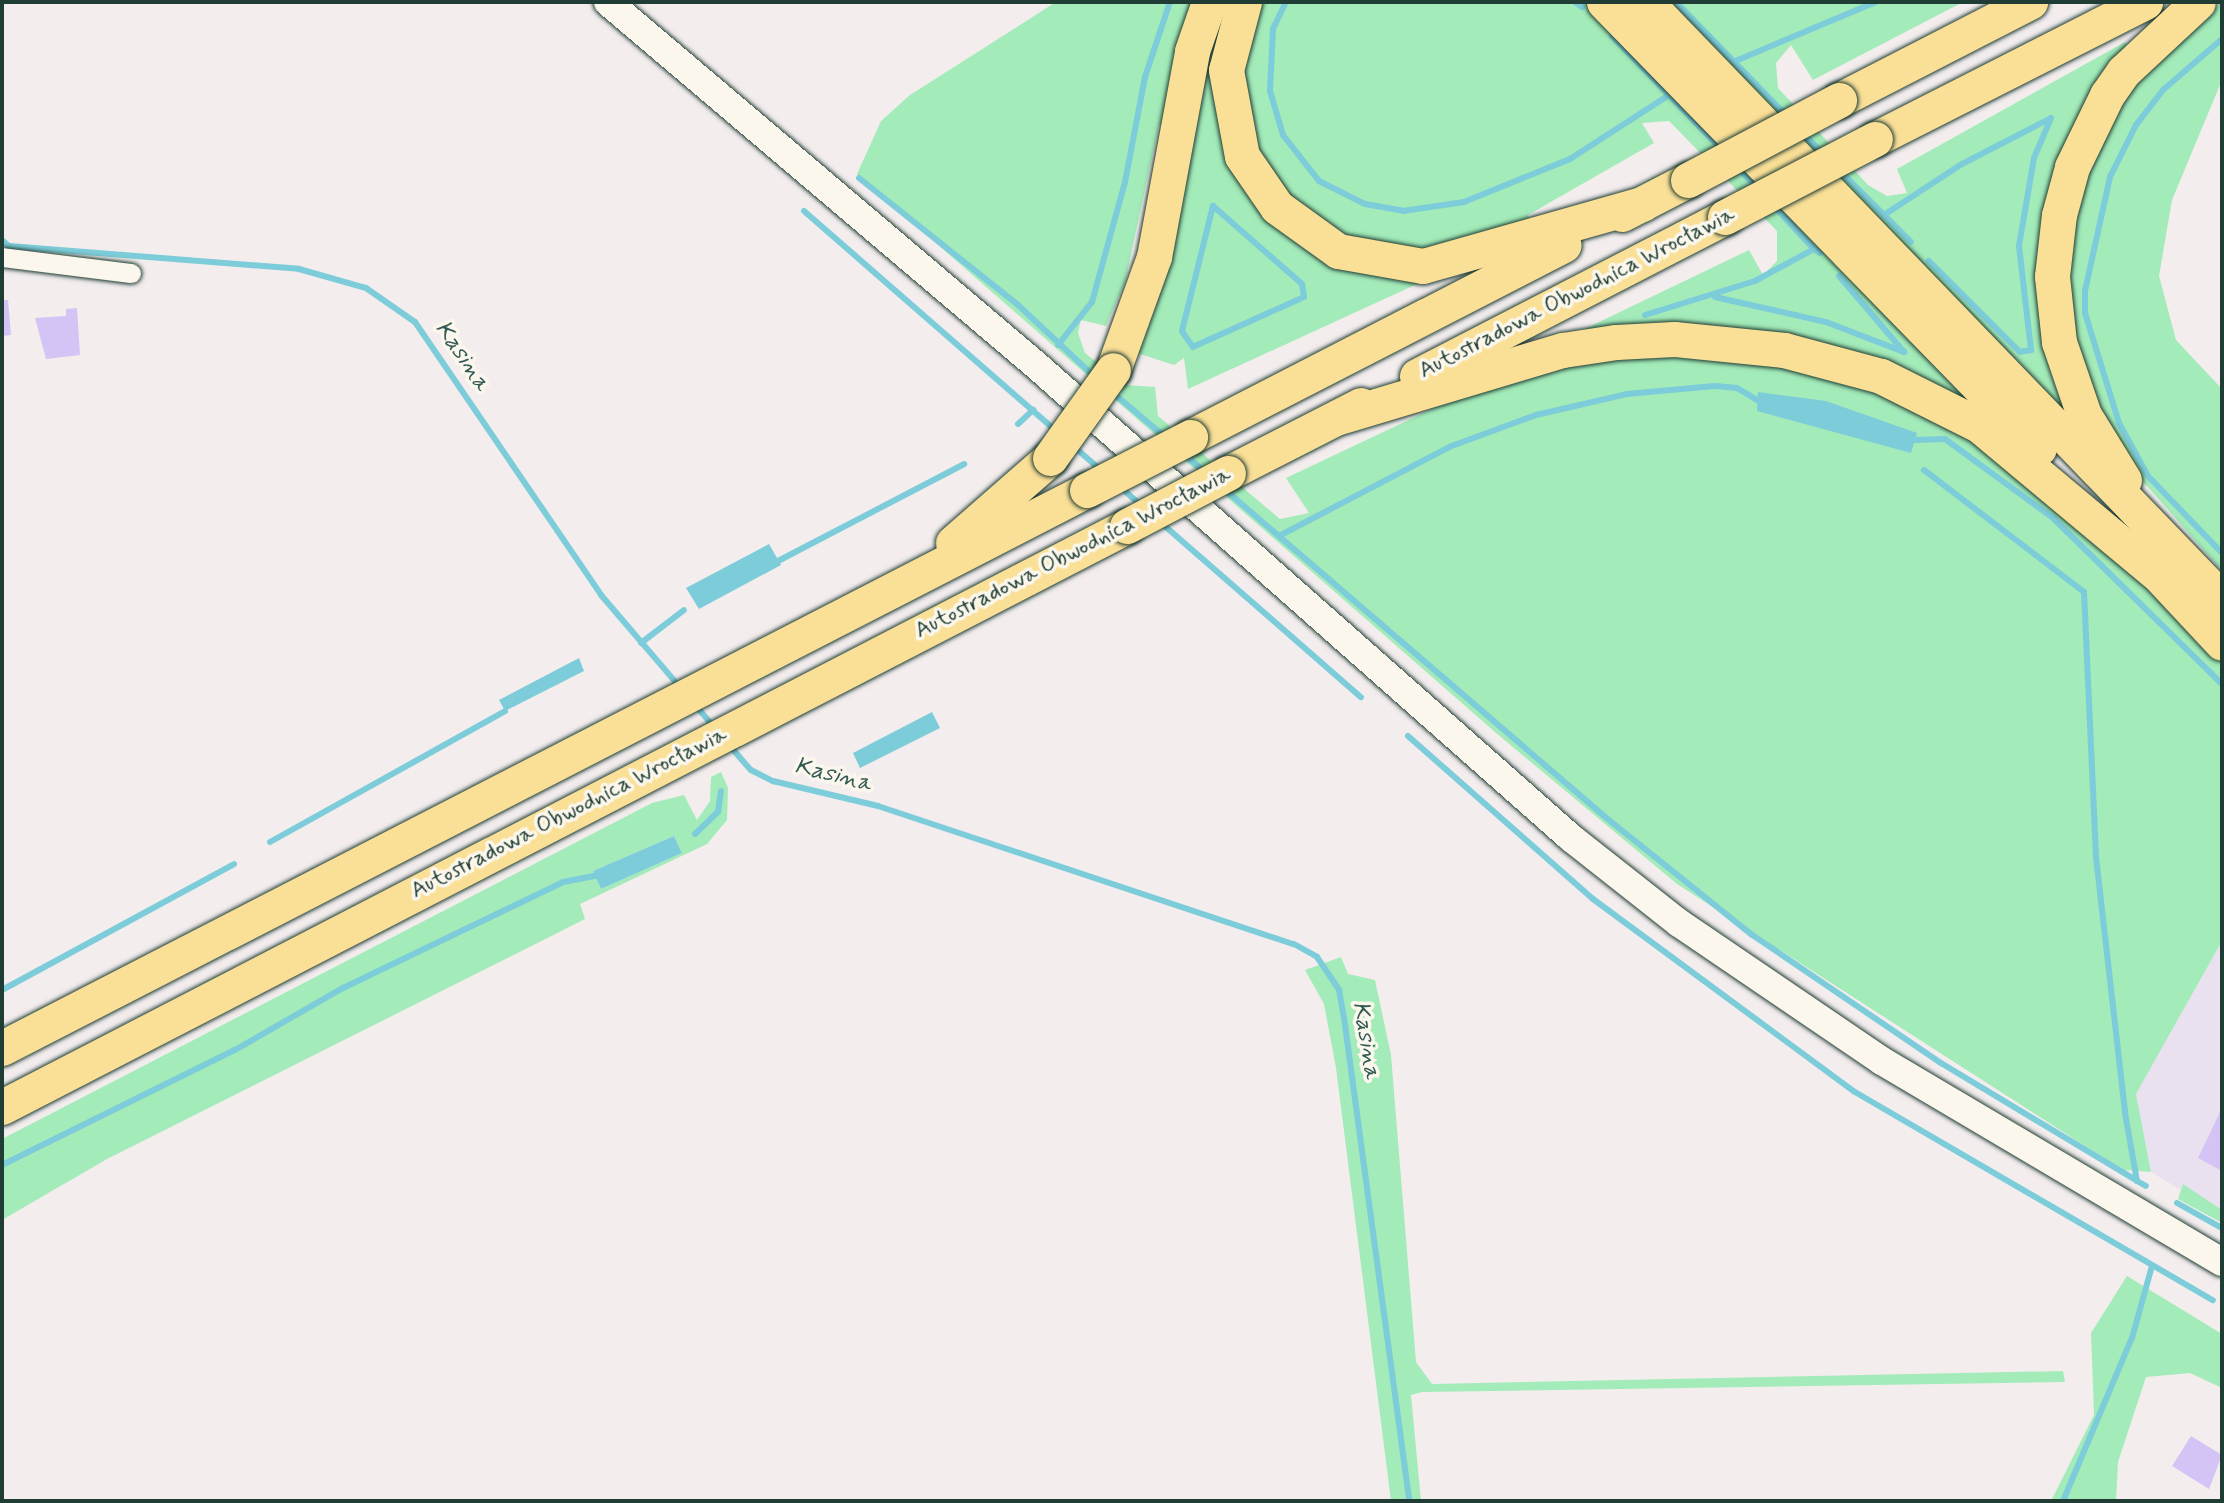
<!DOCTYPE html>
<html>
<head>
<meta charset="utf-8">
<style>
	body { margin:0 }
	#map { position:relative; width:2224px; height:1503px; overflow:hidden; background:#f3edee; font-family:Mynerve,sans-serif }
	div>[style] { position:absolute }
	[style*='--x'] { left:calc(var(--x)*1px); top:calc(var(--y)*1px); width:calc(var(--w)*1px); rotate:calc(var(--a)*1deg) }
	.built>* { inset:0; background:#eae1f0 }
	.green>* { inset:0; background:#a3ebb9 }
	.water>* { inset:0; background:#7dccd9 }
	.stream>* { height:6px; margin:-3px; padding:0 3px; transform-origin:3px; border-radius:3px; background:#7dccd9 }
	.building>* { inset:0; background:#d4c4f5 }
	.roads { filter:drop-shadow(0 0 2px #1f3d34) drop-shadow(0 0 2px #1f3d34) }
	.street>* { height:19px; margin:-9.5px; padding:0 9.5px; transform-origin:9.5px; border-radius:9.5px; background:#fbf7ec }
	.secondary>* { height:28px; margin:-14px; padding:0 14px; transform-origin:14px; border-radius:14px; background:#fbf7ec }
	.highway>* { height:35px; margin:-17.5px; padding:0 17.5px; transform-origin:17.5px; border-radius:17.5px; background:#fadf96 }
	.bridges { filter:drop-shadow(0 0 2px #1f3d34) drop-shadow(0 0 2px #1f3d34) }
	.highway-bridge>* { height:35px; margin:-17.5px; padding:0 17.5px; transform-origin:17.5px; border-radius:17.5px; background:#fadf96 }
	span { translate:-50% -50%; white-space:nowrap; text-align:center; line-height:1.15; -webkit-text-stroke:7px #fbf7ec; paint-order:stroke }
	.street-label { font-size:23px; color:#1f3d34 }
	.water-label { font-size:24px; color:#325a55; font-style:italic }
	.frame { position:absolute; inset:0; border:4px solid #1f3d34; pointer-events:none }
</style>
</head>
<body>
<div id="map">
	<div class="built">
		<div style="clip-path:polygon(2222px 941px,2222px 1215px,2151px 1172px,2136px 1094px)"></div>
	</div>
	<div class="green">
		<div style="clip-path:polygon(1056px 2px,1195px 2px,1168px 126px,1159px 125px,1125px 282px,1106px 326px,1081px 320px,1078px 333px,1085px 353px,1125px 385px,1155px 387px,1158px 416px,1280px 519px,1309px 513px,1286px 478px,1472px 390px,1623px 354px,1737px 355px,1908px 401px,2037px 479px,2222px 659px,2222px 941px,2136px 1094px,2151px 1172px,2125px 1170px,2085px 1146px,1677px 884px,1495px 732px,857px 174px,881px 121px,910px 95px)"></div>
		<div style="clip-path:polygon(1224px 2px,1252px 196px,1428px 279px,1188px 389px,1184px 358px,1174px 365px,1137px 353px,1162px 284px,1197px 88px)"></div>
		<div style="clip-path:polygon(1259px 2px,1585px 2px,1996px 423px,1919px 384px,1568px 337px,1749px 250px,1763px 275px,1777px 261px,1777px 231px,1669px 121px,1642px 123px,1654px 143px,1528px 215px,1532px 224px,1451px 249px,1371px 248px,1308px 218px,1259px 160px,1240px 81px)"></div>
		<div style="clip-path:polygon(1668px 2px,1963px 2px,1813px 80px,1791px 45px,1776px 63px,1778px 88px,1868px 185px,1887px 196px,1907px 193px,1897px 169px,2125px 42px,2128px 47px,2056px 179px,2075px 424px)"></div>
		<div style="clip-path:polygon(2222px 2px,2222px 80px,2172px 200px,2159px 276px,2176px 340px,2222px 389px,2222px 571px,2125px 461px,2080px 368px,2066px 288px,2077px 193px,2122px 95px)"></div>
		<div style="clip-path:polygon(evenodd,721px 772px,728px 788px,727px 820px,707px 844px,580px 904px,585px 919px,107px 1159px,2px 1220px,2px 1139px,652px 803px,684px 795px,697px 820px,710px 801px,711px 777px,721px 772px,674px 836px,682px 853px,601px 889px,593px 871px,674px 836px)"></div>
		<div style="clip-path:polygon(1341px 957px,1348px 974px,1375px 980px,1391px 1055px,1416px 1362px,1432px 1384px,2063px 1371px,2065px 1382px,1422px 1392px,1411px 1395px,1421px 1501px,1391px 1501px,1336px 1068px,1324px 1004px,1305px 970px)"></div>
		<div style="clip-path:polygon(2183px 1184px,2222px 1210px,2222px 1223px,2178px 1199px)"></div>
		<div style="clip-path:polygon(2127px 1276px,2222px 1334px,2222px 1388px,2190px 1373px,2146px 1377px,2118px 1462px,2116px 1501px,2051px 1501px,2094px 1415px,2091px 1333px)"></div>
	</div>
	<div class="water">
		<div style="clip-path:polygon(1758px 392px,1826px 401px,1917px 433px,1911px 453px,1757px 411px)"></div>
		<div style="clip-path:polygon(769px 544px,781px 565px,699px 609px,686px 588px)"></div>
		<div style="clip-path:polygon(579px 658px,584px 671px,505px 711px,499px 700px)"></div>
		<div style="clip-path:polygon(932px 712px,940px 728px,860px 768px,853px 753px)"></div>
		<div style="clip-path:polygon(674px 836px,682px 853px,601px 889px,593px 871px)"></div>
	</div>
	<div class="stream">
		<div style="--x:1286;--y:2;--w:30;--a:116"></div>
		<div style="--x:1273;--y:29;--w:62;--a:92.8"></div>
		<div style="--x:1270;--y:91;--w:46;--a:73.5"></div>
		<div style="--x:1283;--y:135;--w:58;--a:52"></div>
		<div style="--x:1319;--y:181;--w:51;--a:26.6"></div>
		<div style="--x:1365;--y:204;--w:39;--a:10"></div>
		<div style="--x:1403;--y:211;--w:62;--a:-8.4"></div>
		<div style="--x:1464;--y:202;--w:114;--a:-22.1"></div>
		<div style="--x:1570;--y:159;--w:118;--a:-32.9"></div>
		<div style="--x:1575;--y:2;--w:9;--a:36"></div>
		<div style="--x:1676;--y:2;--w:159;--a:45.8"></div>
		<div style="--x:1612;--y:36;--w:158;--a:46"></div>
		<div style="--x:2222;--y:39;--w:78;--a:139.2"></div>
		<div style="--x:2163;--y:90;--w:44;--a:127.6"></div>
		<div style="--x:2136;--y:125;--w:58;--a:116.6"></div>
		<div style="--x:2110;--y:177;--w:117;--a:102.4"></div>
		<div style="--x:2085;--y:291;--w:22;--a:90"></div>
		<div style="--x:2085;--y:313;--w:115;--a:72.8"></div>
		<div style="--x:2119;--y:423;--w:60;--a:61.3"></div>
		<div style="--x:2148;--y:476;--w:107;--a:46.1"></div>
		<div style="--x:1733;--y:62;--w:155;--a:-22.8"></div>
		<div style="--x:1802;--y:132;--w:30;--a:46"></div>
		<div style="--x:1736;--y:166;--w:32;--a:46"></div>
		<div style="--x:1838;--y:169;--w:103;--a:45"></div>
		<div style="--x:859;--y:178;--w:203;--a:38.6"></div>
		<div style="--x:1018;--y:305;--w:107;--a:43.1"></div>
		<div style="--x:1772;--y:204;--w:62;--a:47"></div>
		<div style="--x:1213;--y:206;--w:118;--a:41.2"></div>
		<div style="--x:1302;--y:284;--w:13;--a:81"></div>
		<div style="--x:1304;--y:297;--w:122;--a:155.8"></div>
		<div style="--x:1193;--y:347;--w:19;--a:-125"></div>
		<div style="--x:1182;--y:331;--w:129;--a:-76.1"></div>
		<div style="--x:804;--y:211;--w:335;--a:41.1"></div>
		<div style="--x:1884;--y:215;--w:93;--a:-33.2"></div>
		<div style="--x:1962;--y:164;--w:100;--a:-27.3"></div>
		<div style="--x:2051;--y:118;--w:43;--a:113"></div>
		<div style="--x:2034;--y:158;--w:89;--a:99.7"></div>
		<div style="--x:2019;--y:246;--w:105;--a:83.4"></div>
		<div style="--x:2031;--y:350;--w:11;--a:170"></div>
		<div style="--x:2020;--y:352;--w:129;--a:-135"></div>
		<div style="--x:2;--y:240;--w:9;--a:41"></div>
		<div style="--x:9;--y:246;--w:291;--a:4.5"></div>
		<div style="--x:299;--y:269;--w:70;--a:15.8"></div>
		<div style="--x:366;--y:288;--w:60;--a:34.8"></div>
		<div style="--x:415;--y:322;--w:330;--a:55.7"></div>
		<div style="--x:601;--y:595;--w:120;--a:49.4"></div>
		<div style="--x:1715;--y:297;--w:114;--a:12.7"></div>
		<div style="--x:1826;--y:322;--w:84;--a:21"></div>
		<div style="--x:1904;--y:352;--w:100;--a:-130.5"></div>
		<div style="--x:1645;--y:315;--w:115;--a:-17.2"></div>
		<div style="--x:1755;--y:281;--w:67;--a:-28.5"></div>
		<div style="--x:1814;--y:249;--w:7;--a:34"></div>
		<div style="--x:1058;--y:345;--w:55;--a:-51.7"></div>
		<div style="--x:1092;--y:302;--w:124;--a:-74.6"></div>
		<div style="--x:1125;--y:182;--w:107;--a:-79.2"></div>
		<div style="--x:1145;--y:77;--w:79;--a:-71.6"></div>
		<div style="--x:1112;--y:392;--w:70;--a:40.3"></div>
		<div style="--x:1018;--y:424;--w:21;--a:-43"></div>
		<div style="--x:1915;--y:440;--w:30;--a:-2"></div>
		<div style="--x:1945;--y:439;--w:134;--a:36.2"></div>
		<div style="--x:2053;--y:518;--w:237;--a:44.5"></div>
		<div style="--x:1072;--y:445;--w:38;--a:41"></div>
		<div style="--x:1183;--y:453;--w:28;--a:41"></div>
		<div style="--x:1924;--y:470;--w:201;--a:37.3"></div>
		<div style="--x:2084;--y:592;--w:265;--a:87.4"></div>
		<div style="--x:2096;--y:857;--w:258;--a:83.5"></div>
		<div style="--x:2125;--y:1113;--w:69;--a:80"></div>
		<div style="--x:2137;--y:1181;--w:10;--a:29"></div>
		<div style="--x:1119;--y:486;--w:32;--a:41"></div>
		<div style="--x:1223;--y:488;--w:503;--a:40.72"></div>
		<div style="--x:1604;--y:816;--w:189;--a:38.8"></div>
		<div style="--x:1751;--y:934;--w:230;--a:34.2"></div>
		<div style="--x:1941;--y:1063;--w:229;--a:31"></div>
		<div style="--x:1159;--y:521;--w:268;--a:41.1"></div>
		<div style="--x:1279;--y:536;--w:192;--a:-27.6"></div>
		<div style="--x:1449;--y:447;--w:93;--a:-20.2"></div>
		<div style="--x:1536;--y:415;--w:93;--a:-13"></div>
		<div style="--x:1627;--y:394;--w:88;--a:-5.2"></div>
		<div style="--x:1715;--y:386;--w:22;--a:5"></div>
		<div style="--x:1737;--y:388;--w:26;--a:31"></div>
		<div style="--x:778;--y:561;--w:210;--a:-27.5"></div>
		<div style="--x:641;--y:643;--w:54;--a:-37.5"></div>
		<div style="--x:695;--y:705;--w:28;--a:49"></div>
		<div style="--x:1408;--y:736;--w:247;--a:41.4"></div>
		<div style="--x:1593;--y:899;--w:325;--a:36.4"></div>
		<div style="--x:1855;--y:1092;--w:414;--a:30.2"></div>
		<div style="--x:729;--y:745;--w:33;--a:49"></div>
		<div style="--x:751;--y:770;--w:25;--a:27"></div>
		<div style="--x:773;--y:781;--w:108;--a:13.4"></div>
		<div style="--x:878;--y:806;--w:438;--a:18.4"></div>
		<div style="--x:1294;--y:944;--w:26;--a:29"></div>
		<div style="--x:1317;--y:957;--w:40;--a:56"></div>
		<div style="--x:1339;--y:990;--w:36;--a:80"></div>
		<div style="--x:1345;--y:1025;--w:480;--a:82.3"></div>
		<div style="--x:695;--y:834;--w:32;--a:-44"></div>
		<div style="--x:718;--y:812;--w:21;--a:-82"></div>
		<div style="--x:270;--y:842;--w:269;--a:-29.1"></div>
		<div style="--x:2;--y:990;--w:264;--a:-28.5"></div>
		<div style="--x:2;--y:1165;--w:260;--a:-26.3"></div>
		<div style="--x:235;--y:1050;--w:125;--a:-29.9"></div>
		<div style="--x:343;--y:988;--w:244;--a:-25.7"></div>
		<div style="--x:563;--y:882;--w:33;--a:-11"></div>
		<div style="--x:2177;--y:1203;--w:51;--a:29.1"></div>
		<div style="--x:2063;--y:1501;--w:177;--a:-67.1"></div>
		<div style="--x:2132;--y:1338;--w:75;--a:-74.5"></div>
	</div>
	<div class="building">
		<div style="clip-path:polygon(2px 300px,8px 300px,11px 335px,2px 336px)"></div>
		<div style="clip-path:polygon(77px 308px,80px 355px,46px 359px,35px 318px,66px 316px,66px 309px)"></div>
		<div style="clip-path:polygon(2222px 1108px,2222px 1171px,2198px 1158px)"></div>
		<div style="clip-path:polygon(2191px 1436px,2222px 1455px,2209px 1489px,2172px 1466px)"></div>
	</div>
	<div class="roads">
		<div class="street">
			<div style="--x:2;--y:257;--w:130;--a:7.1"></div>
		</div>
		<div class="secondary">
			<div style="--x:608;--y:2;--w:563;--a:40.31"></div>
			<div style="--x:1037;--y:366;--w:713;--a:41.47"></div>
			<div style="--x:1571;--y:838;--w:137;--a:38.2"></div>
			<div style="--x:1679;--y:923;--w:245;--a:34.2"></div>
			<div style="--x:1882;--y:1061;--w:395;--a:30.6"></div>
		</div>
		<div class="highway">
			<div style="--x:1244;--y:2;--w:70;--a:104.8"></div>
			<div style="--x:1226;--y:70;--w:87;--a:79.5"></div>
			<div style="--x:1242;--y:156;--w:62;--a:55.5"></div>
			<div style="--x:1277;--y:207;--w:75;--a:35.8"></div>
			<div style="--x:1338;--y:251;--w:86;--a:10"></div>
			<div style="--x:1423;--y:266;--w:228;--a:-15.8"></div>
			<div style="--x:1604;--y:2;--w:623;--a:45.72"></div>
			<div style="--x:1646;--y:2;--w:830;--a:46.03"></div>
			<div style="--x:1839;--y:100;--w:215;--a:-27.2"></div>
			<div style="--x:1875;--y:139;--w:303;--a:-26.9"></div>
			<div style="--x:1622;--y:214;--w:74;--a:-27.3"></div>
			<div style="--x:1113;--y:370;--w:120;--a:-70.1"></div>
			<div style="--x:1154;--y:257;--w:209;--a:-79.5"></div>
			<div style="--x:1192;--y:51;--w:52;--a:-70.9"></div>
			<div style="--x:1417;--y:376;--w:347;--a:-27.3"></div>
			<div style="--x:1339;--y:417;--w:234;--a:-16.7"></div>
			<div style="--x:1563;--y:350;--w:54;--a:-8.6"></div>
			<div style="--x:1616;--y:342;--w:58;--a:-3"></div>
			<div style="--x:1674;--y:339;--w:111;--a:5.7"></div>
			<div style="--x:1784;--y:350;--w:100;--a:15"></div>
			<div style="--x:1881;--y:376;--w:110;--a:26.6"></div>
			<div style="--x:1979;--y:425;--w:229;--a:39.9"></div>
			<div style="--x:1190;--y:437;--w:420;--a:-27.2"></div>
			<div style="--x:1228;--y:473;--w:149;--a:-27.1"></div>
			<div style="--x:2124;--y:480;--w:76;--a:-121.6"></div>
			<div style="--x:2084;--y:415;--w:77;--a:-108.9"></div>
			<div style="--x:2059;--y:342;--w:66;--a:-96.1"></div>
			<div style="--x:2052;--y:276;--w:61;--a:-83.5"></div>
			<div style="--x:2059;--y:215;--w:50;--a:-74.8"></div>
			<div style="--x:2072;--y:167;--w:80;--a:-64.1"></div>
			<div style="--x:2107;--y:95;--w:29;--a:-55"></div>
			<div style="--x:2124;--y:71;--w:101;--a:-43"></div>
			<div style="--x:953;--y:543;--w:129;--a:-41.2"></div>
			<div style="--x:2140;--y:555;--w:120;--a:47"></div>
			<div style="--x:2;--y:1048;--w:1220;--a:-27.22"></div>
			<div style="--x:2;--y:1107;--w:1266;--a:-27.31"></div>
		</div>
	</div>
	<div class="bridges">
		<div class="highway-bridge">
			<div style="--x:1688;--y:180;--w:171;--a:-27.9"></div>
			<div style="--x:1725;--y:217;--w:169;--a:-27.5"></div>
			<div style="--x:1050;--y:458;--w:108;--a:-54.4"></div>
			<div style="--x:1087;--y:490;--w:116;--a:-27.2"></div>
			<div style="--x:1127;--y:526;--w:114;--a:-27.7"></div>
		</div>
	</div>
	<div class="street-label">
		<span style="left:1577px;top:293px;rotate:-27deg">Autostradowa Obwodnica Wrocławia</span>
		<span style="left:1073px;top:553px;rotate:-27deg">Autostradowa Obwodnica Wrocławia</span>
		<span style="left:569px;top:813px;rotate:-27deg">Autostradowa Obwodnica Wrocławia</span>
	</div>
	<div class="water-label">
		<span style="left:462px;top:356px;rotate:56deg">Kasina</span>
		<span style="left:833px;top:775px;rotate:14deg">Kasina</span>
		<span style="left:1366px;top:1040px;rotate:81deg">Kasina</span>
	</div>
	<div class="frame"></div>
</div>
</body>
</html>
